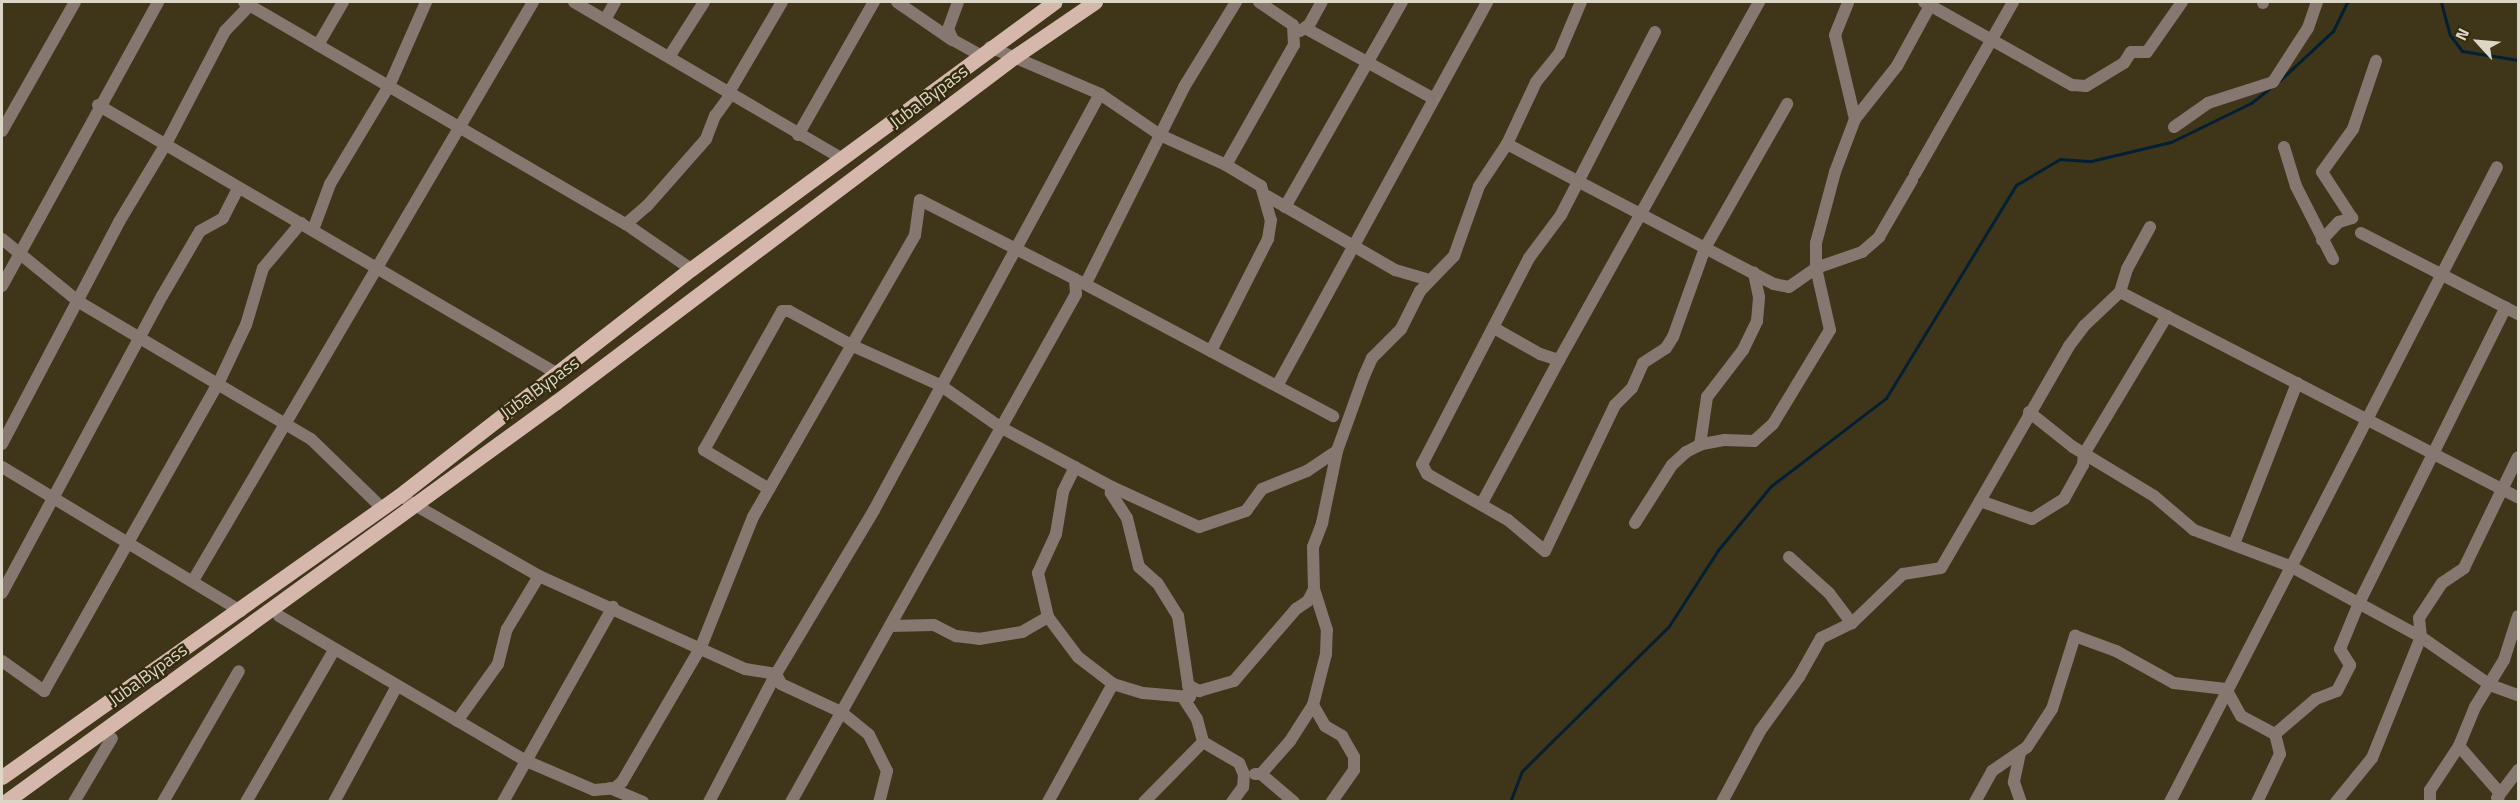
<!DOCTYPE html>
<html>
<head>
<meta charset="utf-8">
<style>
	body { margin:0 }
	#map { position:relative; width:2520px; height:803px; overflow:hidden; background:#3f3519; font-family:"Titillium Web",sans-serif }
	div>[style] { position:absolute }
	[style*='--x'] { left:calc(var(--x)*1px); top:calc(var(--y)*1px); width:calc(var(--w)*1px); rotate:calc(var(--a)*1deg) }
	.stream>* { height:3px; margin:-1.5px; padding:0 1.5px; transform-origin:1.5px; border-radius:1.5px; background:#022035 }
	.street>* { height:12px; margin:-6px; padding:0 6px; transform-origin:6px; border-radius:6px; background:#867771 }
	.primary>* { height:15px; margin:-7.5px; padding:0 7.5px; transform-origin:7.5px; border-radius:7.5px; background:#d5b7ab }
	span { translate:-50% -50%; white-space:nowrap; text-align:center; line-height:1.15; -webkit-text-stroke:5px #342b0f; paint-order:stroke }
	.street-label { font-size:18px; color:#dcd6c6 }
	.frame { position:absolute; inset:0; border:3px solid #dcd6c6; pointer-events:none }
	.north { position:absolute; left:2448px; top:12px; width:60px; height:60px; -webkit-text-stroke:4px #342b0f; paint-order:stroke; rotate:296deg; font-size:16px; font-weight:700; line-height:24px; text-align:center; color:#dcd6c6 }
	.north::after { content:''; display:block; margin:auto; width:21px; height:27px; background:#dcd6c6; clip-path:polygon(50% 0,100% 100%,50% 72%,0 100%) }
</style>
</head>
<body>
<div id="map">
	<div class="stream">
		<div style="--x:2441;--y:2;--w:34;--a:75"></div>
		<div style="--x:2450;--y:35;--w:20;--a:53"></div>
		<div style="--x:2462;--y:51;--w:57;--a:9.1"></div>
		<div style="--x:2279;--y:81;--w:74;--a:-42.8"></div>
		<div style="--x:2333;--y:31;--w:32;--a:-64"></div>
		<div style="--x:1510;--y:802;--w:33;--a:-69"></div>
		<div style="--x:1522;--y:771;--w:206;--a:-44.6"></div>
		<div style="--x:1669;--y:626;--w:90;--a:-57.2"></div>
		<div style="--x:1718;--y:550;--w:83;--a:-50.4"></div>
		<div style="--x:1771;--y:486;--w:145;--a:-37.4"></div>
		<div style="--x:1886;--y:398;--w:250;--a:-58.6"></div>
		<div style="--x:2016;--y:185;--w:51;--a:-30.6"></div>
		<div style="--x:2060;--y:159;--w:31;--a:4"></div>
		<div style="--x:2091;--y:161;--w:82;--a:-13.4"></div>
		<div style="--x:2171;--y:142;--w:89;--a:-26"></div>
		<div style="--x:2251;--y:103;--w:23;--a:-38"></div>
	</div>
	<div class="street">
		<div style="--x:244;--y:2;--w:442;--a:30.2"></div>
		<div style="--x:626;--y:224;--w:79;--a:34.7"></div>
		<div style="--x:574;--y:2;--w:311;--a:30.3"></div>
		<div style="--x:897;--y:2;--w:67;--a:34.6"></div>
		<div style="--x:958;--y:2;--w:29;--a:110"></div>
		<div style="--x:948;--y:29;--w:12;--a:66"></div>
		<div style="--x:953;--y:40;--w:31;--a:29"></div>
		<div style="--x:1924;--y:2;--w:170;--a:29.3"></div>
		<div style="--x:2072;--y:85;--w:14;--a:4"></div>
		<div style="--x:2086;--y:86;--w:44;--a:-31.2"></div>
		<div style="--x:2124;--y:63;--w:13;--a:-58"></div>
		<div style="--x:2131;--y:52;--w:16;--a:0"></div>
		<div style="--x:2147;--y:52;--w:61;--a:-55"></div>
		<div style="--x:2263;--y:2;--w:1;--a:90"></div>
		<div style="--x:605;--y:20;--w:21;--a:-61"></div>
		<div style="--x:1305;--y:28;--w:147;--a:28.8"></div>
		<div style="--x:1300;--y:31;--w:11;--a:-34"></div>
		<div style="--x:1309;--y:25;--w:26;--a:-61"></div>
		<div style="--x:1655;--y:32;--w:206;--a:117.2"></div>
		<div style="--x:1561;--y:215;--w:54;--a:126.7"></div>
		<div style="--x:1529;--y:258;--w:232;--a:117.4"></div>
		<div style="--x:1422;--y:464;--w:11;--a:63"></div>
		<div style="--x:1427;--y:474;--w:93;--a:29.6"></div>
		<div style="--x:1508;--y:520;--w:48;--a:40"></div>
		<div style="--x:1545;--y:551;--w:162;--a:-64.4"></div>
		<div style="--x:1615;--y:405;--w:24;--a:-45"></div>
		<div style="--x:1632;--y:388;--w:27;--a:-66"></div>
		<div style="--x:1643;--y:363;--w:27;--a:-33"></div>
		<div style="--x:1666;--y:348;--w:13;--a:-58"></div>
		<div style="--x:1673;--y:337;--w:95;--a:-70.2"></div>
		<div style="--x:1705;--y:248;--w:166;--a:-60.3"></div>
		<div style="--x:318;--y:45;--w:50;--a:-59.8"></div>
		<div style="--x:990;--y:47;--w:120;--a:23.1"></div>
		<div style="--x:1100;--y:94;--w:73;--a:34.3"></div>
		<div style="--x:1160;--y:135;--w:72;--a:24.4"></div>
		<div style="--x:1226;--y:165;--w:41;--a:31"></div>
		<div style="--x:1261;--y:186;--w:35;--a:74"></div>
		<div style="--x:1271;--y:220;--w:19;--a:99"></div>
		<div style="--x:1268;--y:239;--w:126;--a:117"></div>
		<div style="--x:669;--y:57;--w:65;--a:-57.5"></div>
		<div style="--x:728;--y:94;--w:107;--a:-59.6"></div>
		<div style="--x:98;--y:105;--w:531;--a:30.33"></div>
		<div style="--x:1855;--y:119;--w:68;--a:-51.6"></div>
		<div style="--x:1897;--y:66;--w:73;--a:-61.3"></div>
		<div style="--x:2174;--y:127;--w:42;--a:-35.2"></div>
		<div style="--x:2208;--y:103;--w:68;--a:-17.9"></div>
		<div style="--x:2273;--y:82;--w:64;--a:-57.1"></div>
		<div style="--x:2308;--y:28;--w:28;--a:-71"></div>
		<div style="--x:2;--y:131;--w:148;--a:-60.5"></div>
		<div style="--x:798;--y:135;--w:153;--a:-60.3"></div>
		<div style="--x:1507;--y:144;--w:301;--a:27.7"></div>
		<div style="--x:1774;--y:284;--w:15;--a:11"></div>
		<div style="--x:1789;--y:287;--w:33;--a:-35"></div>
		<div style="--x:1816;--y:268;--w:49;--a:-19.2"></div>
		<div style="--x:1862;--y:252;--w:23;--a:-41"></div>
		<div style="--x:1879;--y:237;--w:66;--a:-59.9"></div>
		<div style="--x:2284;--y:147;--w:41;--a:72.9"></div>
		<div style="--x:2296;--y:186;--w:82;--a:63.1"></div>
		<div style="--x:1226;--y:165;--w:138;--a:-60.5"></div>
		<div style="--x:1294;--y:45;--w:20;--a:-93"></div>
		<div style="--x:1293;--y:25;--w:41;--a:-145.9"></div>
		<div style="--x:1915;--y:174;--w:198;--a:-60.3"></div>
		<div style="--x:1267;--y:196;--w:148;--a:30"></div>
		<div style="--x:1395;--y:270;--w:36;--a:16"></div>
		<div style="--x:1285;--y:207;--w:236;--a:-60.3"></div>
		<div style="--x:626;--y:224;--w:28;--a:-41"></div>
		<div style="--x:647;--y:206;--w:89;--a:-48.6"></div>
		<div style="--x:706;--y:139;--w:25;--a:-69"></div>
		<div style="--x:715;--y:116;--w:26;--a:-54"></div>
		<div style="--x:313;--y:230;--w:49;--a:-69.7"></div>
		<div style="--x:330;--y:184;--w:114;--a:-59"></div>
		<div style="--x:389;--y:86;--w:92;--a:-66.2"></div>
		<div style="--x:2361;--y:233;--w:177;--a:27.3"></div>
		<div style="--x:2;--y:239;--w:99;--a:39.3"></div>
		<div style="--x:79;--y:302;--w:269;--a:30.6"></div>
		<div style="--x:311;--y:439;--w:99;--a:44.2"></div>
		<div style="--x:2322;--y:240;--w:25;--a:-47"></div>
		<div style="--x:2339;--y:222;--w:14;--a:-17"></div>
		<div style="--x:2352;--y:218;--w:55;--a:-123.1"></div>
		<div style="--x:2322;--y:172;--w:53;--a:-54.2"></div>
		<div style="--x:2353;--y:129;--w:72;--a:-71.3"></div>
		<div style="--x:1079;--y:281;--w:288;--a:28"></div>
		<div style="--x:1087;--y:281;--w:217;--a:-63.4"></div>
		<div style="--x:1184;--y:87;--w:100;--a:-58.5"></div>
		<div style="--x:2;--y:286;--w:324;--a:-61.2"></div>
		<div style="--x:2120;--y:292;--w:448;--a:27.3"></div>
		<div style="--x:1494;--y:328;--w:53;--a:29.5"></div>
		<div style="--x:1540;--y:354;--w:20;--a:18"></div>
		<div style="--x:1559;--y:360;--w:410;--a:-60.8"></div>
		<div style="--x:1277;--y:386;--w:438;--a:-61.3"></div>
		<div style="--x:2029;--y:412;--w:56;--a:38.5"></div>
		<div style="--x:2073;--y:447;--w:95;--a:31.2"></div>
		<div style="--x:2154;--y:496;--w:52;--a:40.4"></div>
		<div style="--x:2194;--y:530;--w:103;--a:20.6"></div>
		<div style="--x:2290;--y:566;--w:149;--a:28.5"></div>
		<div style="--x:2421;--y:637;--w:84;--a:34.8"></div>
		<div style="--x:2490;--y:685;--w:30;--a:20"></div>
		<div style="--x:2;--y:444;--w:251;--a:-62.2"></div>
		<div style="--x:119;--y:222;--w:93;--a:-59"></div>
		<div style="--x:167;--y:142;--w:125;--a:-62.4"></div>
		<div style="--x:225;--y:31;--w:36;--a:-46"></div>
		<div style="--x:250;--y:5;--w:4;--a:-135"></div>
		<div style="--x:1700;--y:445;--w:49;--a:-81.7"></div>
		<div style="--x:1707;--y:397;--w:59;--a:-52.5"></div>
		<div style="--x:1743;--y:350;--w:32;--a:-64"></div>
		<div style="--x:1757;--y:321;--w:24;--a:-85"></div>
		<div style="--x:1759;--y:297;--w:25;--a:-102"></div>
		<div style="--x:2;--y:467;--w:279;--a:31.1"></div>
		<div style="--x:1075;--y:467;--w:28;--a:116"></div>
		<div style="--x:1063;--y:492;--w:43;--a:99.5"></div>
		<div style="--x:1056;--y:534;--w:43;--a:114.8"></div>
		<div style="--x:1038;--y:573;--w:45;--a:77.2"></div>
		<div style="--x:1048;--y:617;--w:50;--a:53.1"></div>
		<div style="--x:1078;--y:657;--w:44;--a:37.6"></div>
		<div style="--x:1113;--y:684;--w:31;--a:17"></div>
		<div style="--x:1143;--y:693;--w:47;--a:4.9"></div>
		<div style="--x:1190;--y:697;--w:82;--a:-98.4"></div>
		<div style="--x:1178;--y:616;--w:39;--a:-122"></div>
		<div style="--x:1157;--y:583;--w:24;--a:-138"></div>
		<div style="--x:1139;--y:567;--w:50;--a:-103.8"></div>
		<div style="--x:1127;--y:518;--w:30;--a:-123"></div>
		<div style="--x:1111;--y:493;--w:6;--a:-81"></div>
		<div style="--x:769;--y:489;--w:76;--a:-149"></div>
		<div style="--x:704;--y:450;--w:159;--a:-60.7"></div>
		<div style="--x:782;--y:311;--w:7;--a:0"></div>
		<div style="--x:789;--y:311;--w:71;--a:28.7"></div>
		<div style="--x:851;--y:345;--w:98;--a:24.2"></div>
		<div style="--x:940;--y:385;--w:73;--a:35"></div>
		<div style="--x:1000;--y:427;--w:127;--a:28.2"></div>
		<div style="--x:1112;--y:487;--w:96;--a:24.7"></div>
		<div style="--x:1199;--y:527;--w:50;--a:-18.8"></div>
		<div style="--x:1246;--y:511;--w:27;--a:-54"></div>
		<div style="--x:1262;--y:489;--w:48;--a:-21.8"></div>
		<div style="--x:1307;--y:471;--w:36;--a:-34"></div>
		<div style="--x:408;--y:501;--w:151;--a:29.8"></div>
		<div style="--x:539;--y:576;--w:226;--a:24.3"></div>
		<div style="--x:745;--y:669;--w:31;--a:9"></div>
		<div style="--x:776;--y:674;--w:11;--a:63"></div>
		<div style="--x:781;--y:684;--w:66;--a:25"></div>
		<div style="--x:841;--y:712;--w:36;--a:39"></div>
		<div style="--x:869;--y:735;--w:40;--a:63.4"></div>
		<div style="--x:887;--y:771;--w:32;--a:104"></div>
		<div style="--x:1980;--y:501;--w:179;--a:-60.1"></div>
		<div style="--x:2069;--y:346;--w:25;--a:-53"></div>
		<div style="--x:2084;--y:326;--w:50;--a:-43.4"></div>
		<div style="--x:2120;--y:292;--w:24;--a:-73"></div>
		<div style="--x:2127;--y:269;--w:48;--a:-61.3"></div>
		<div style="--x:1482;--y:503;--w:162;--a:-61.7"></div>
		<div style="--x:1635;--y:523;--w:69;--a:-57.5"></div>
		<div style="--x:1672;--y:465;--w:19;--a:-43"></div>
		<div style="--x:1686;--y:452;--w:18;--a:-27"></div>
		<div style="--x:1702;--y:444;--w:22;--a:-10"></div>
		<div style="--x:1724;--y:440;--w:30;--a:2"></div>
		<div style="--x:1754;--y:441;--w:25;--a:-42"></div>
		<div style="--x:1773;--y:424;--w:110;--a:-58.8"></div>
		<div style="--x:1830;--y:330;--w:64;--a:-102.7"></div>
		<div style="--x:1816;--y:268;--w:25;--a:-90"></div>
		<div style="--x:1816;--y:243;--w:73;--a:-75"></div>
		<div style="--x:1835;--y:172;--w:57;--a:-69.3"></div>
		<div style="--x:1855;--y:119;--w:86;--a:-103.4"></div>
		<div style="--x:1835;--y:35;--w:35;--a:-68"></div>
		<div style="--x:2234;--y:544;--w:173;--a:-68.6"></div>
		<div style="--x:1789;--y:557;--w:54;--a:42"></div>
		<div style="--x:1829;--y:593;--w:38;--a:53"></div>
		<div style="--x:194;--y:579;--w:669;--a:-59.56"></div>
		<div style="--x:2;--y:593;--w:337;--a:-61.7"></div>
		<div style="--x:162;--y:296;--w:75;--a:-59.7"></div>
		<div style="--x:200;--y:231;--w:26;--a:-29"></div>
		<div style="--x:223;--y:218;--w:30;--a:-63"></div>
		<div style="--x:279;--y:616;--w:284;--a:30.4"></div>
		<div style="--x:524;--y:760;--w:76;--a:23.2"></div>
		<div style="--x:594;--y:790;--w:21;--a:-5"></div>
		<div style="--x:615;--y:788;--w:9;--a:-41"></div>
		<div style="--x:622;--y:782;--w:156;--a:-59.7"></div>
		<div style="--x:701;--y:647;--w:140;--a:-68.2"></div>
		<div style="--x:753;--y:517;--w:325;--a:-60.1"></div>
		<div style="--x:915;--y:235;--w:35;--a:-82"></div>
		<div style="--x:920;--y:200;--w:174;--a:27"></div>
		<div style="--x:1075;--y:279;--w:15;--a:86"></div>
		<div style="--x:1076;--y:294;--w:582;--a:119.29"></div>
		<div style="--x:890;--y:626;--w:44;--a:-1.3"></div>
		<div style="--x:934;--y:625;--w:25;--a:27"></div>
		<div style="--x:956;--y:636;--w:23;--a:7"></div>
		<div style="--x:979;--y:639;--w:44;--a:-9.2"></div>
		<div style="--x:1022;--y:632;--w:30;--a:-30"></div>
		<div style="--x:2;--y:661;--w:52;--a:35.5"></div>
		<div style="--x:44;--y:691;--w:355;--a:-60.5"></div>
		<div style="--x:219;--y:382;--w:63;--a:-64.7"></div>
		<div style="--x:246;--y:325;--w:59;--a:-73.4"></div>
		<div style="--x:263;--y:268;--w:59;--a:-49.8"></div>
		<div style="--x:1188;--y:685;--w:13;--a:29"></div>
		<div style="--x:1199;--y:691;--w:36;--a:-16"></div>
		<div style="--x:1234;--y:681;--w:95;--a:-49.3"></div>
		<div style="--x:1296;--y:609;--w:14;--a:-34"></div>
		<div style="--x:1308;--y:601;--w:13;--a:-63"></div>
		<div style="--x:1184;--y:699;--w:24;--a:57"></div>
		<div style="--x:1197;--y:719;--w:24;--a:75"></div>
		<div style="--x:1203;--y:742;--w:42;--a:30.3"></div>
		<div style="--x:1239;--y:763;--w:12;--a:66"></div>
		<div style="--x:1244;--y:774;--w:13;--a:94"></div>
		<div style="--x:1243;--y:787;--w:19;--a:126"></div>
		<div style="--x:1313;--y:705;--w:24;--a:60"></div>
		<div style="--x:1325;--y:726;--w:20;--a:30"></div>
		<div style="--x:1342;--y:736;--w:24;--a:60"></div>
		<div style="--x:1354;--y:757;--w:13;--a:90"></div>
		<div style="--x:1354;--y:770;--w:39;--a:125"></div>
		<div style="--x:457;--y:721;--w:70;--a:-54.3"></div>
		<div style="--x:498;--y:664;--w:36;--a:-76"></div>
		<div style="--x:507;--y:629;--w:62;--a:-58.9"></div>
		<div style="--x:2020;--y:753;--w:30;--a:102"></div>
		<div style="--x:2014;--y:782;--w:21;--a:71"></div>
		<div style="--x:1255;--y:774;--w:6;--a:0"></div>
		<div style="--x:1261;--y:774;--w:43;--a:40.3"></div>
		<div style="--x:1261;--y:774;--w:44;--a:-48.7"></div>
		<div style="--x:1290;--y:741;--w:43;--a:-57.4"></div>
		<div style="--x:1313;--y:705;--w:53;--a:-75.7"></div>
		<div style="--x:1326;--y:654;--w:24;--a:-88"></div>
		<div style="--x:1327;--y:630;--w:43;--a:-107.6"></div>
		<div style="--x:1314;--y:589;--w:42;--a:-91.4"></div>
		<div style="--x:1313;--y:547;--w:26;--a:-69"></div>
		<div style="--x:1322;--y:523;--w:74;--a:-78.2"></div>
		<div style="--x:1337;--y:451;--w:80;--a:-70.2"></div>
		<div style="--x:1364;--y:376;--w:20;--a:-66"></div>
		<div style="--x:1372;--y:358;--w:41;--a:-45"></div>
		<div style="--x:1401;--y:329;--w:42;--a:-63.4"></div>
		<div style="--x:1420;--y:291;--w:49;--a:-45.8"></div>
		<div style="--x:1454;--y:256;--w:74;--a:-70.3"></div>
		<div style="--x:1479;--y:186;--w:50;--a:-56.3"></div>
		<div style="--x:1507;--y:144;--w:68;--a:-64.9"></div>
		<div style="--x:1536;--y:82;--w:36;--a:-51"></div>
		<div style="--x:1559;--y:54;--w:56;--a:-67.1"></div>
		<div style="--x:610;--y:788;--w:36;--a:23"></div>
		<div style="--x:2497;--y:798;--w:35;--a:-53"></div>
		<div style="--x:74;--y:802;--w:74;--a:-59.3"></div>
		<div style="--x:163;--y:802;--w:151;--a:-59.9"></div>
		<div style="--x:246;--y:802;--w:176;--a:-59.9"></div>
		<div style="--x:334;--y:802;--w:132;--a:-61.5"></div>
		<div style="--x:503;--y:802;--w:224;--a:-60.6"></div>
		<div style="--x:709;--y:802;--w:144;--a:-62.4"></div>
		<div style="--x:776;--y:674;--w:191;--a:-59.1"></div>
		<div style="--x:874;--y:510;--w:473;--a:-61.5"></div>
		<div style="--x:1048;--y:802;--w:135;--a:-61.2"></div>
		<div style="--x:1144;--y:802;--w:84;--a:-45.5"></div>
		<div style="--x:1722;--y:802;--w:81;--a:-61.8"></div>
		<div style="--x:1760;--y:731;--w:67;--a:-54.2"></div>
		<div style="--x:1799;--y:677;--w:45;--a:-60.6"></div>
		<div style="--x:1821;--y:638;--w:34;--a:-26"></div>
		<div style="--x:1852;--y:623;--w:71;--a:-43.9"></div>
		<div style="--x:1903;--y:574;--w:38;--a:-9"></div>
		<div style="--x:1941;--y:568;--w:78;--a:-59.8"></div>
		<div style="--x:1980;--y:501;--w:55;--a:19.1"></div>
		<div style="--x:2032;--y:519;--w:38;--a:-32"></div>
		<div style="--x:2064;--y:499;--w:39;--a:-61"></div>
		<div style="--x:2083;--y:465;--w:11;--a:-85"></div>
		<div style="--x:2084;--y:454;--w:161;--a:-59"></div>
		<div style="--x:1975;--y:802;--w:35;--a:-61"></div>
		<div style="--x:1992;--y:771;--w:42;--a:-34.4"></div>
		<div style="--x:2027;--y:747;--w:45;--a:-56.7"></div>
		<div style="--x:2052;--y:709;--w:77;--a:-72.5"></div>
		<div style="--x:2075;--y:636;--w:44;--a:20.1"></div>
		<div style="--x:2116;--y:651;--w:66;--a:28.9"></div>
		<div style="--x:2174;--y:683;--w:52;--a:6.6"></div>
		<div style="--x:2226;--y:689;--w:31;--a:61"></div>
		<div style="--x:2241;--y:716;--w:38;--a:28"></div>
		<div style="--x:2275;--y:734;--w:54;--a:-40.5"></div>
		<div style="--x:2316;--y:699;--w:22;--a:-21"></div>
		<div style="--x:2337;--y:691;--w:29;--a:-63"></div>
		<div style="--x:2350;--y:665;--w:19;--a:-122"></div>
		<div style="--x:2340;--y:649;--w:50;--a:-67.6"></div>
		<div style="--x:2359;--y:603;--w:330;--a:-63.6"></div>
		<div style="--x:2170;--y:802;--w:714;--a:-62.75"></div>
		<div style="--x:2257;--y:802;--w:53;--a:-64.4"></div>
		<div style="--x:2280;--y:754;--w:21;--a:-104"></div>
		<div style="--x:2336;--y:802;--w:57;--a:-50.7"></div>
		<div style="--x:2372;--y:758;--w:131;--a:-68"></div>
		<div style="--x:2421;--y:637;--w:19;--a:-96"></div>
		<div style="--x:2419;--y:618;--w:42;--a:-56.7"></div>
		<div style="--x:2442;--y:583;--w:27;--a:-34"></div>
		<div style="--x:2464;--y:568;--w:123;--a:-64.1"></div>
		<div style="--x:2430;--y:802;--w:12;--a:-90"></div>
		<div style="--x:2430;--y:790;--w:53;--a:-56.6"></div>
		<div style="--x:2498;--y:802;--w:10;--a:-84"></div>
		<div style="--x:2499;--y:792;--w:61;--a:-131"></div>
		<div style="--x:2459;--y:746;--w:42;--a:-67.7"></div>
		<div style="--x:2475;--y:707;--w:55;--a:-58.3"></div>
		<div style="--x:2504;--y:660;--w:46;--a:-72.3"></div>
	</div>
	<div class="primary">
		<div style="--x:2;--y:777;--w:486;--a:-35.3"></div>
		<div style="--x:399;--y:496;--w:370;--a:-37.9"></div>
		<div style="--x:691;--y:269;--w:451;--a:-36.3"></div>
		<div style="--x:5;--y:802;--w:681;--a:-35.98"></div>
		<div style="--x:556;--y:402;--w:573;--a:-36.99"></div>
		<div style="--x:1014;--y:57;--w:98;--a:-34.2"></div>
	</div>
	<div class="street-label">
		<span style="left:929px;top:97px;rotate:-37deg">Juba Bypass</span>
		<span style="left:540px;top:388px;rotate:-36deg">Juba Bypass</span>
		<span style="left:148px;top:675px;rotate:-36deg">Juba Bypass</span>
	</div>
	<div class="frame"></div>
	<div class="north">N</div>
</div>
</body>
</html>
